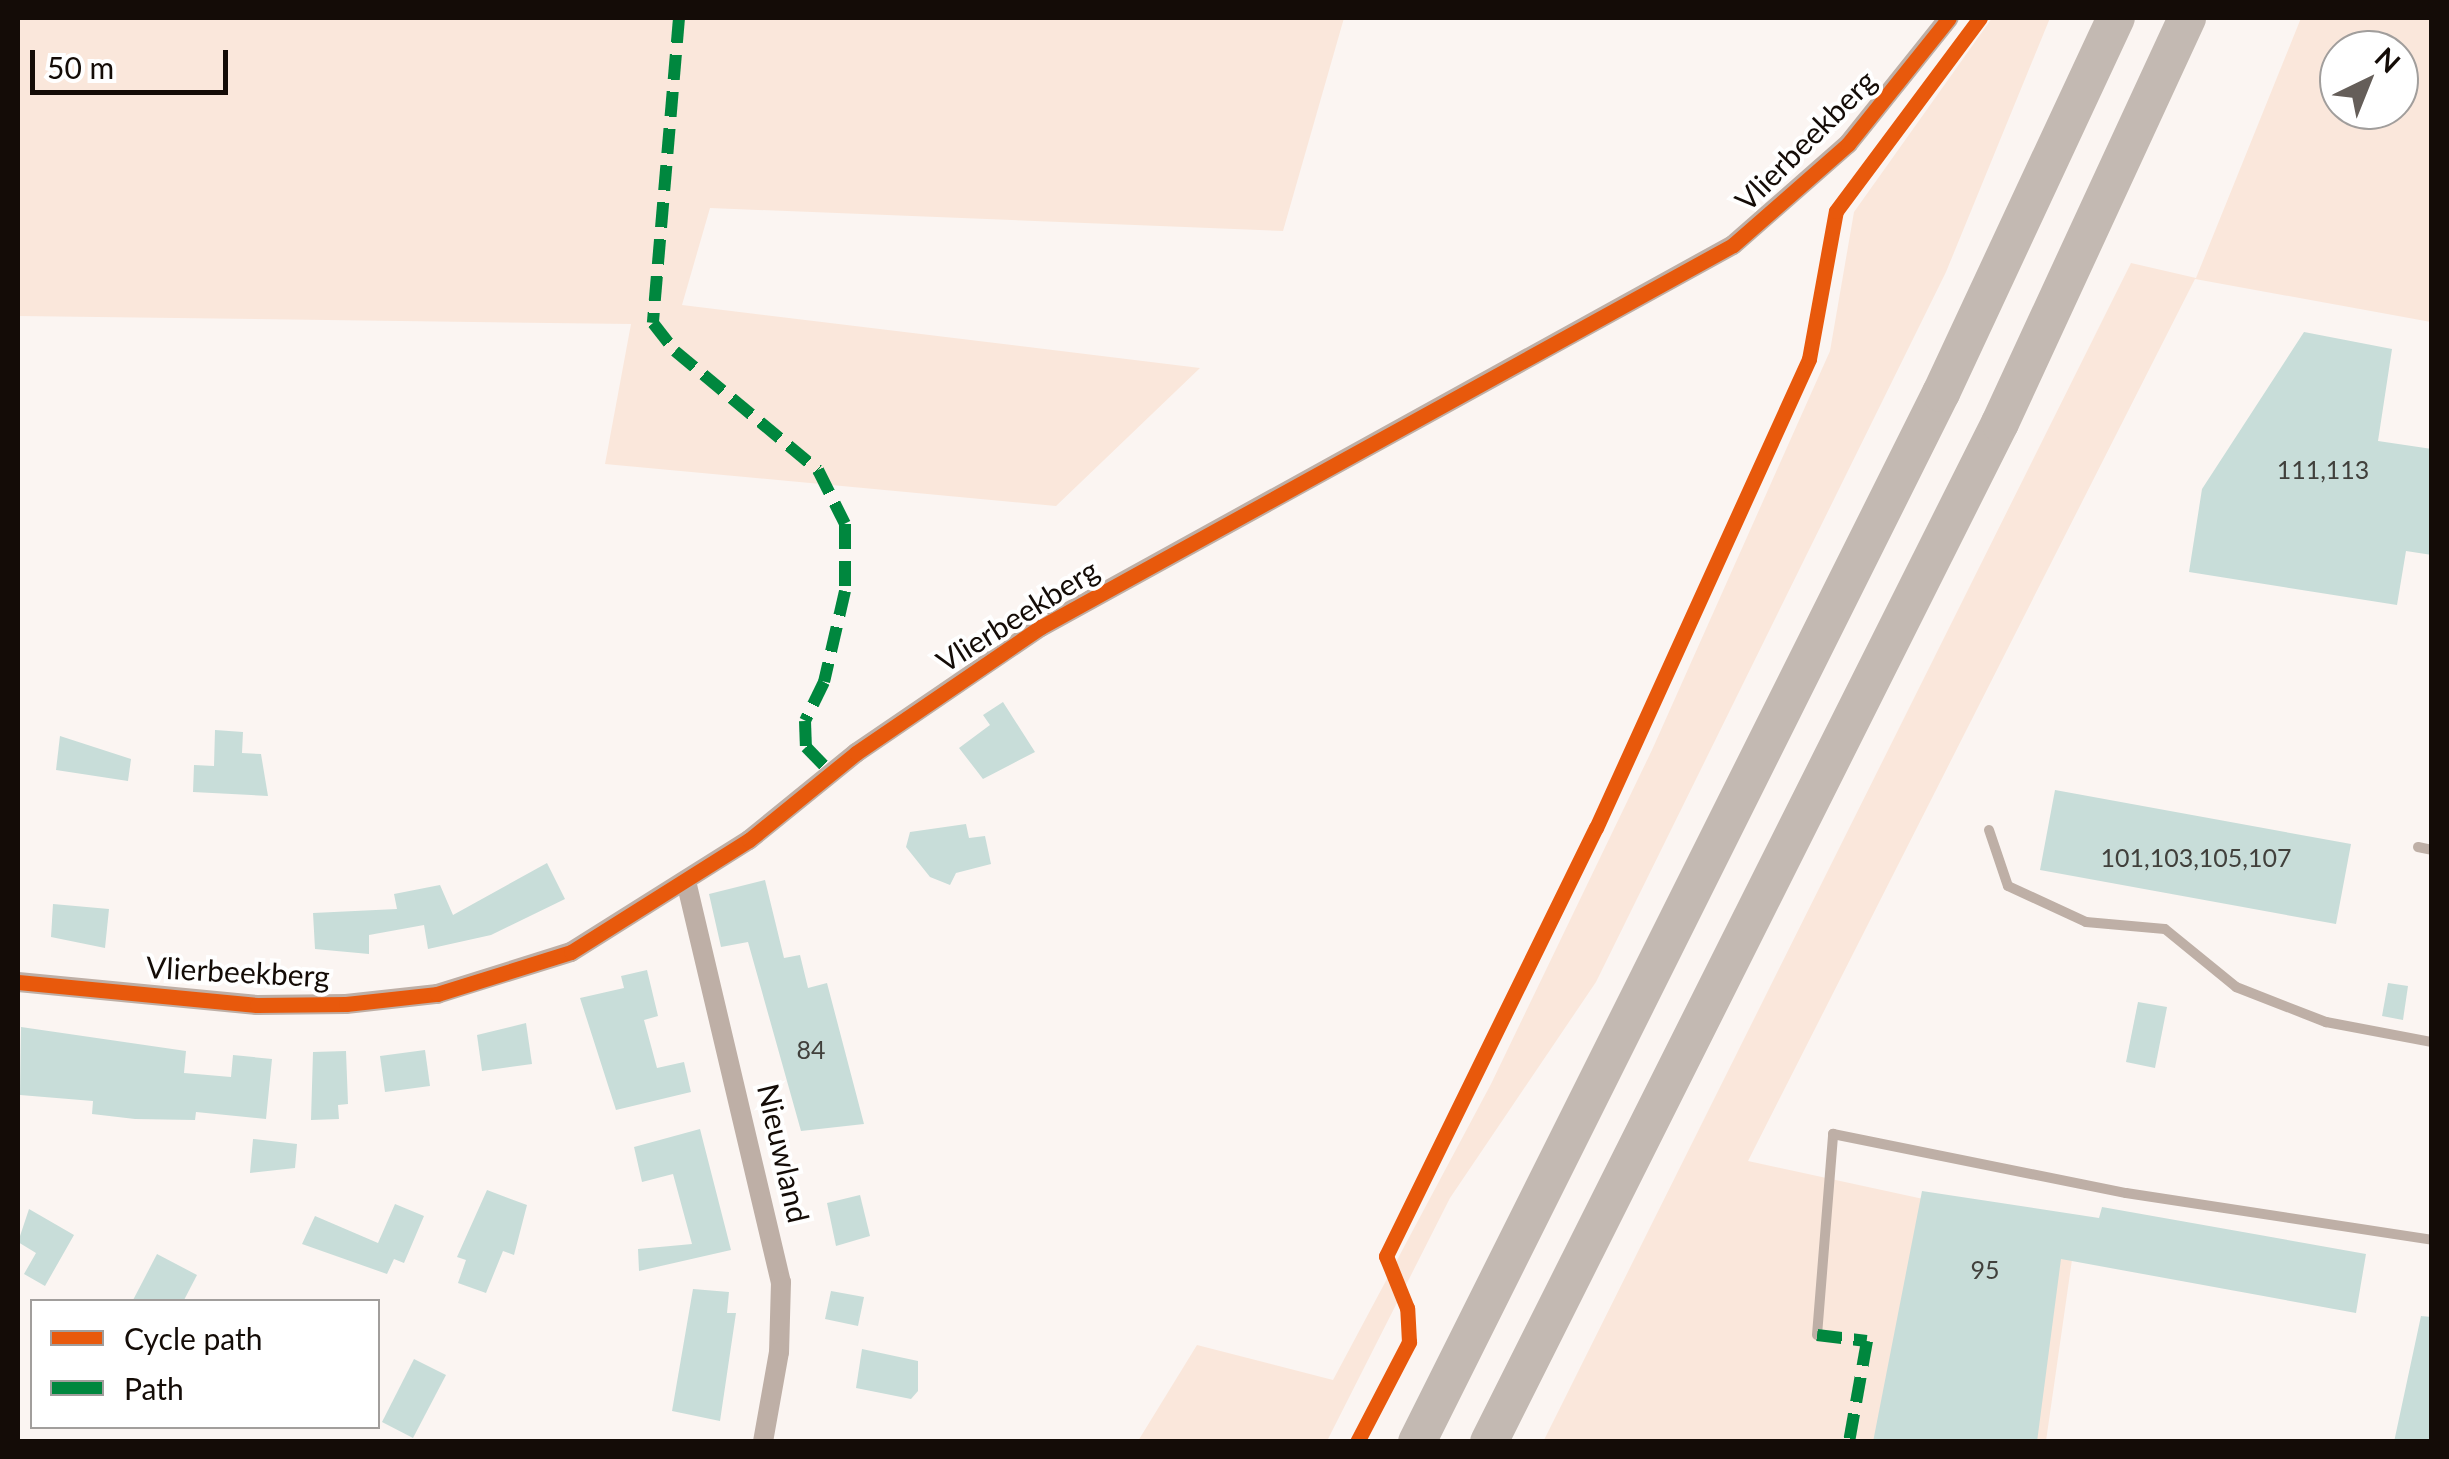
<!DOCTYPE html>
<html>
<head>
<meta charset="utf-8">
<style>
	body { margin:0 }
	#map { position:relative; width:2449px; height:1459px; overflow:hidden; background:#fbf5f2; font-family:Lato,sans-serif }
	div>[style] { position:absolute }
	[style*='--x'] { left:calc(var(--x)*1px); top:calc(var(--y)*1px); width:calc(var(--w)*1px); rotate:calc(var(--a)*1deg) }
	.green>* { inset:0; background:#fae7db }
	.building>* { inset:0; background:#c8ddd9 }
	.service>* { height:10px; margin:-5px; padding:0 5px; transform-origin:5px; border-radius:5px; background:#beafa6 }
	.minor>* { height:20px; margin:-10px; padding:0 10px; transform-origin:10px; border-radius:10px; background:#beafa6 }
	.motorway>* { height:38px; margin:-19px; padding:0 19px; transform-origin:19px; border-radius:19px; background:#c3b9b2 }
	.quiet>* { height:12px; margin-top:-6px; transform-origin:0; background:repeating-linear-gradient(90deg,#00873e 0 25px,transparent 0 37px) }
	.cycleway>* { height:15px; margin:-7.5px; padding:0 7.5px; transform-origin:7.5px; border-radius:7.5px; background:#e8590c }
	span { translate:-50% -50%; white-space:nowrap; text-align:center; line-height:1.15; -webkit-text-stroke:8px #fff; paint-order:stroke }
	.number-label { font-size:25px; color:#41403c }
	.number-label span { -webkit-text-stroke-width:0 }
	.street-label { font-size:30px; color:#140c07 }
	.frame { position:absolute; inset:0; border:20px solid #140c07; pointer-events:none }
	.legend { position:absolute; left:30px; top:1299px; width:350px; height:130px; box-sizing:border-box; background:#fff; border:2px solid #a19e9c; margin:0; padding:12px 18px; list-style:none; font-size:30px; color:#140c07 }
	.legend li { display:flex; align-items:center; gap:20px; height:50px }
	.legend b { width:50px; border:2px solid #a19e9c }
	.north { position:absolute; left:2319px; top:30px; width:100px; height:100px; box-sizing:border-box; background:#fff; border:2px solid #a19e9c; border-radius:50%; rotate:43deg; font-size:28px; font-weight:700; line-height:40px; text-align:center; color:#140c07 }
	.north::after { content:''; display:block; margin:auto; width:35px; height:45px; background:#655e59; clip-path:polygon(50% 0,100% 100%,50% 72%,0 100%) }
	.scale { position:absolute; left:30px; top:50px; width:198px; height:45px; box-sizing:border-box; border:5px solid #140c07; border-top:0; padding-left:12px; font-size:30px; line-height:35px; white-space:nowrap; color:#140c07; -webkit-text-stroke:8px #fff; paint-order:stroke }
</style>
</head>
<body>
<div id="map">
	<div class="green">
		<div style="clip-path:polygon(18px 18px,1344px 18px,1283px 231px,710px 208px,682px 305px,1200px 368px,1056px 506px,605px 464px,631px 324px,18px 316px)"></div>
		<div style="clip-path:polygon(1992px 18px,2050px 18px,1946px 272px,1596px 982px,1450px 1198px,1327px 1441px,1138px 1441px,1197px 1345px,1333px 1380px,1491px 1084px,1652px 750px,1830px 351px,1854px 212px)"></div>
		<div style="clip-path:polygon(evenodd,2301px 18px,2431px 18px,2431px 322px,2195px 279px,1748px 1161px,2076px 1232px,2046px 1441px,1543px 1442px,2131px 263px,2196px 278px,2301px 18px,2339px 50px,2399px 50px,2399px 110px,2339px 110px,2339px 50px)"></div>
	</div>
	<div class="building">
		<div style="clip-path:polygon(2304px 332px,2392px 349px,2378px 441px,2432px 449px,2432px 555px,2406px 551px,2397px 605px,2189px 572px,2202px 489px)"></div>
		<div style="clip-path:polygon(1003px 702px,1035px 752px,983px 779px,959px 748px,990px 725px,983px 715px)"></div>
		<div style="clip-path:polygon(215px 730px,243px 732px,242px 753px,261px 754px,268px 796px,193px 792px,194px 765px,214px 766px)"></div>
		<div style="clip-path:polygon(60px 736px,131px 759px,128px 781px,56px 770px)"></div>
		<div style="clip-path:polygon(2055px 790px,2351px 844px,2336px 924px,2040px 870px)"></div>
		<div style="clip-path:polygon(966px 824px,969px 838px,985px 836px,991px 864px,956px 873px,950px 885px,930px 877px,906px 847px,910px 832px)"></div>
		<div style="clip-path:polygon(547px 863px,565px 899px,491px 935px,428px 949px,424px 925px,369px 935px,369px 954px,315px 949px,313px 913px,397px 909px,394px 894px,440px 885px,453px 915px)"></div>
		<div style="clip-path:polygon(765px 880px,784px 958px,800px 955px,808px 988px,827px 983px,864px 1124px,801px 1131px,748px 942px,721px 947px,709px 894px)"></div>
		<div style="clip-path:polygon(53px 904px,109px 909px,105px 948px,51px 937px)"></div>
		<div style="clip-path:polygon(647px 970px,658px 1016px,644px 1020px,657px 1068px,684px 1062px,691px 1092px,616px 1110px,580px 998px,624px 988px,621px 976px)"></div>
		<div style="clip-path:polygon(2388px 983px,2408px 986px,2403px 1020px,2382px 1016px)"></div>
		<div style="clip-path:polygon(2138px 1002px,2167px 1007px,2155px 1068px,2126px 1062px)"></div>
		<div style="clip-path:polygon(526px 1023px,532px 1064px,482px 1071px,477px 1035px)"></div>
		<div style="clip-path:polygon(21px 1027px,186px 1051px,184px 1073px,231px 1077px,233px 1055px,272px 1059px,266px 1119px,196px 1112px,195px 1120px,135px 1119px,92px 1114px,93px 1101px,20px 1095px)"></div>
		<div style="clip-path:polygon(425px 1050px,430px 1086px,385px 1092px,380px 1056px)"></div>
		<div style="clip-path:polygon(346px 1051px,348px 1104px,338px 1105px,339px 1119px,311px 1120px,313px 1052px)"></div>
		<div style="clip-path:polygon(700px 1129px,731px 1250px,639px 1271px,638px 1249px,692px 1244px,673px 1174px,642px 1182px,634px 1147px)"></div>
		<div style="clip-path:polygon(253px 1139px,297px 1144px,295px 1168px,250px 1173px)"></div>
		<div style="clip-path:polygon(487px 1190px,527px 1205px,514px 1255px,503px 1251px,486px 1293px,458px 1283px,466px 1260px,457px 1257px)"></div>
		<div style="clip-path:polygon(1922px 1191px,2099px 1218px,2102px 1207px,2366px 1254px,2356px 1313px,2061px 1259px,2037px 1442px,1873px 1442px)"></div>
		<div style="clip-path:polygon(860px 1195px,870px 1236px,836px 1246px,827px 1203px)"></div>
		<div style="clip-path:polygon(395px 1204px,424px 1216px,404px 1263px,394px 1259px,387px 1274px,302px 1244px,315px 1216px,378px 1243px)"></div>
		<div style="clip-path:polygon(29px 1209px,74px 1235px,45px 1286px,24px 1274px,36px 1253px,18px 1242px)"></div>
		<div style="clip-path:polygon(157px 1254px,197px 1275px,183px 1302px,132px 1302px)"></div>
		<div style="clip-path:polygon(693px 1289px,729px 1292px,727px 1313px,736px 1313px,720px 1421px,672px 1411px)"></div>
		<div style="clip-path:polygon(831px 1291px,864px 1297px,858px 1326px,825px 1319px)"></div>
		<div style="clip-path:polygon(2421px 1316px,2432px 1317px,2432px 1442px,2394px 1442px)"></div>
		<div style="clip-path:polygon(862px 1349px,918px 1361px,918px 1391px,911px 1399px,856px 1388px)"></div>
		<div style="clip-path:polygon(414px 1359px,446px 1375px,413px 1438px,382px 1422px)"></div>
	</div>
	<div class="service">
		<div style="--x:1989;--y:830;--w:59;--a:71.3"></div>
		<div style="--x:2008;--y:886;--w:86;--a:24.8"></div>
		<div style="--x:2086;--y:922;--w:79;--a:5.1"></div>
		<div style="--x:2165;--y:929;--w:92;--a:39.2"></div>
		<div style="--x:2236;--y:987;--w:97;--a:21.3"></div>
		<div style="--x:2326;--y:1022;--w:108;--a:10.7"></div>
		<div style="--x:2418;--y:847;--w:14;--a:12"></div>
		<div style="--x:1817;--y:1335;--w:202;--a:-85.4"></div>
		<div style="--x:1833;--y:1134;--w:299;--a:11.4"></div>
		<div style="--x:2126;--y:1193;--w:310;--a:8.7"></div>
	</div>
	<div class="minor">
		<div style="--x:686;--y:881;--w:412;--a:76.7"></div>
		<div style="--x:781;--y:1282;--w:70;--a:91.6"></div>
		<div style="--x:779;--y:1352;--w:91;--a:100.1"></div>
		<div style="--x:18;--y:982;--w:240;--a:5.5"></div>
		<div style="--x:257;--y:1005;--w:89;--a:-0.6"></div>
		<div style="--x:346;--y:1004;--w:92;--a:-6.3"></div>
		<div style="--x:437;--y:994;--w:140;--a:-17.4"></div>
		<div style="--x:571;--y:952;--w:210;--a:-32.2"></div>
		<div style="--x:749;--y:840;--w:138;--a:-39.1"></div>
		<div style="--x:856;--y:753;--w:224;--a:-34.3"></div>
		<div style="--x:1041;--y:627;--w:790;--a:-28.9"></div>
		<div style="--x:1733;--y:245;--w:153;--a:-41.3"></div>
		<div style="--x:1848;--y:144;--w:161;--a:-51.3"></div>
	</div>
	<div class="motorway">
		<div style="--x:1417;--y:1442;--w:1173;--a:-63.46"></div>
		<div style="--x:1941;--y:393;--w:414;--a:-65"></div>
		<div style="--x:1489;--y:1442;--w:1140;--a:-63.37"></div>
		<div style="--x:2000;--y:423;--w:446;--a:-65.2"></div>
	</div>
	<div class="quiet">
		<div style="--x:679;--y:18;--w:306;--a:94.9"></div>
		<div style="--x:653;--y:323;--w:36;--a:52"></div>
		<div style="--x:675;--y:351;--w:186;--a:39.8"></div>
		<div style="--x:818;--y:470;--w:60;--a:63.4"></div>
		<div style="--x:845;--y:524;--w:67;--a:90"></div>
		<div style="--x:845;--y:591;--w:93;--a:103"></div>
		<div style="--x:824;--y:682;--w:43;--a:116"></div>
		<div style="--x:805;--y:721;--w:26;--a:88"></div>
		<div style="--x:806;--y:747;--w:36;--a:46"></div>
		<div style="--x:1817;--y:1335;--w:50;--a:6.8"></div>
		<div style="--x:1867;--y:1341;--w:103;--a:100.1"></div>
	</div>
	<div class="cycleway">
		<div style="--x:18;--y:982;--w:240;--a:5.5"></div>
		<div style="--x:257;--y:1005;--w:89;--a:-0.6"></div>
		<div style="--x:346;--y:1004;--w:92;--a:-6.3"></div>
		<div style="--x:437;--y:994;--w:140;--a:-17.4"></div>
		<div style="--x:571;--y:952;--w:210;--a:-32.2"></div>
		<div style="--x:749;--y:840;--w:138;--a:-39.1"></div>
		<div style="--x:856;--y:753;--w:224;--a:-34.3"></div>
		<div style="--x:1041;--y:627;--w:790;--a:-28.9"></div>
		<div style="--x:1733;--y:245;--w:153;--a:-41.3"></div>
		<div style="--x:1848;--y:144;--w:161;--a:-51.3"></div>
		<div style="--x:1357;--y:1442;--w:113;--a:-62.5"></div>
		<div style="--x:1409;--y:1342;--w:34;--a:-93"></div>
		<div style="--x:1407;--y:1308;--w:56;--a:-112"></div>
		<div style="--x:1386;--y:1256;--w:477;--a:-63.9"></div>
		<div style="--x:1596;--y:828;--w:515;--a:-65.57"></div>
		<div style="--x:1809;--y:359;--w:150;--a:-79.7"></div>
		<div style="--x:1836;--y:211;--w:241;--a:-53.3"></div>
	</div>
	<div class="number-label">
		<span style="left:2323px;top:469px">111,113</span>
		<span style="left:2196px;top:857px">101,103,105,107</span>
		<span style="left:811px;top:1049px">84</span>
		<span style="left:1985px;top:1269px">95</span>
	</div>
	<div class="street-label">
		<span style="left:1805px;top:140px;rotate:-45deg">Vlierbeekberg</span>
		<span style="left:1017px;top:615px;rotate:-32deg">Vlierbeekberg</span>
		<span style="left:238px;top:971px;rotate:3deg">Vlierbeekberg</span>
		<span style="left:784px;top:1153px;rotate:77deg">Nieuwland</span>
	</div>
	<div class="frame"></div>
	<ul class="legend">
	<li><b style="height:12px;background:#e8590c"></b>Cycle path</li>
	<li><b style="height:12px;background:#00873e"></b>Path</li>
	</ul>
	<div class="north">N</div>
	<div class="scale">50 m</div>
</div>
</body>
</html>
